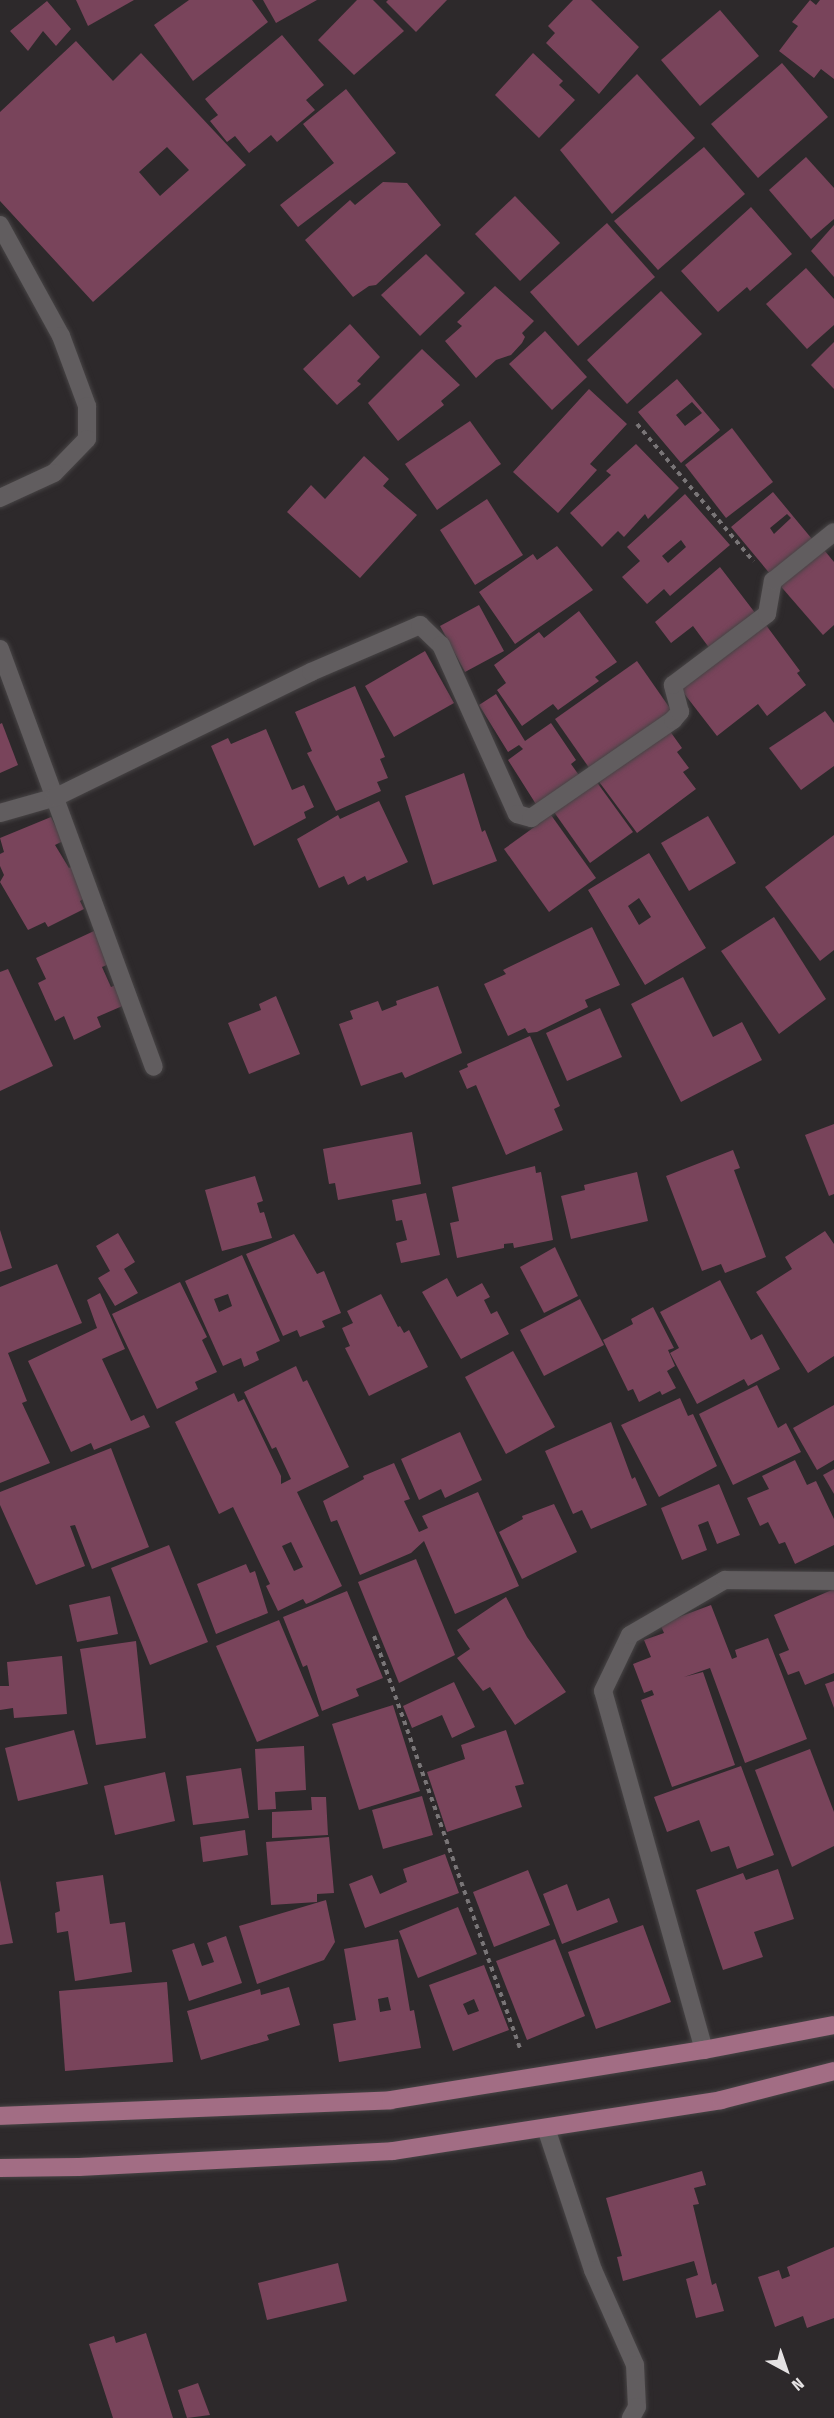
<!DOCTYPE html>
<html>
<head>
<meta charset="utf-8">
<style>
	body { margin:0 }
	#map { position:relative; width:834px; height:2418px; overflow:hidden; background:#2d292b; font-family:"Fira Sans Condensed",sans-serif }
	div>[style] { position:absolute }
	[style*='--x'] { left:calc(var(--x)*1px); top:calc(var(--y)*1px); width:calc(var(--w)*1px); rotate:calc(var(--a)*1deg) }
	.building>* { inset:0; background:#79445b }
	.path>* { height:4px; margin-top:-2px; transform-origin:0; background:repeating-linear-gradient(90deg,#797577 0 4.5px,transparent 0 9px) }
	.roads { filter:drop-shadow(0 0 2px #474445) drop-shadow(0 0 2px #474445) }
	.minor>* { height:18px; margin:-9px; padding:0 9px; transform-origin:9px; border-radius:9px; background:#615d5f }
	.major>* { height:18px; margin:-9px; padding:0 9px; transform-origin:9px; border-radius:9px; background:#a26d84 }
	span { translate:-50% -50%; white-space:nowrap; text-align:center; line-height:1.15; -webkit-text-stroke:6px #2d292b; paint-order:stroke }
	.north { position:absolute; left:756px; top:2340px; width:60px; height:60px; -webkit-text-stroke:4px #2d292b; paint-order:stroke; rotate:140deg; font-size:16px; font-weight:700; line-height:24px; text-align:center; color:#e5e2e3 }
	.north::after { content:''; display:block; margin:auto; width:21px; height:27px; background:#e5e2e3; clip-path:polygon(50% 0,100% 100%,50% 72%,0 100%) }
</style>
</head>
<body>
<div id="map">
	<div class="building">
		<div style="clip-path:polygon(76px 0,134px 0,88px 26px)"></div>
		<div style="clip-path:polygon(189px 0,252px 0,268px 22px,193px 81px,154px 25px)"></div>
		<div style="clip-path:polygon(263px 0,317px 0,276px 23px)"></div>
		<div style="clip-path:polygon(357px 0,373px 0,404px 31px,354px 75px,318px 40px)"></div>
		<div style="clip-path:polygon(388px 0,447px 0,416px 32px,386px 2px)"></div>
		<div style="clip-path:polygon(573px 0,591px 0,639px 47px,599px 94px,546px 43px,555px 33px,548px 26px)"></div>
		<div style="clip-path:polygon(810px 0,816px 5px,820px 0,834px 0,834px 79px,821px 69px,814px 78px,779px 51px,798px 26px,792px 22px)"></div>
		<div style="clip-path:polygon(47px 1px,71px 29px,56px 46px,43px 31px,28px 51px,10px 31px)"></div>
		<div style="clip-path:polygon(720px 10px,759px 56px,700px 106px,661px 60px)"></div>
		<div style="clip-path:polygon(282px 35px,324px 85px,306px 100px,315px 110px,277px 142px,271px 135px,249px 153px,235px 136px,227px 142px,210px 121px,218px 115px,205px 99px)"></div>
		<div style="clip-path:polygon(evenodd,76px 41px,113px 81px,141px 53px,246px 165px,93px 302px,0 201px,0 112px,76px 41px,167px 147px,189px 170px,160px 196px,139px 172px,167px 147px)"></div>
		<div style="clip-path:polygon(533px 53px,563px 81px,559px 85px,575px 100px,539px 138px,495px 95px)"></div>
		<div style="clip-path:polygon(782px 63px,828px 117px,758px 178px,711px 124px)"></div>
		<div style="clip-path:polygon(637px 74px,695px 138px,612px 214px,560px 150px)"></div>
		<div style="clip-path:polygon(346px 89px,396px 153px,298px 227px,280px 205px,334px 163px,303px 124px)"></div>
		<div style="clip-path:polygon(704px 147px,745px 194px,658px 270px,614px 221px)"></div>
		<div style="clip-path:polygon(806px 157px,834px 188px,834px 219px,811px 239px,769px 190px)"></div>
		<div style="clip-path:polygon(383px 182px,407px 183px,441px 225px,376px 285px,369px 286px,353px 297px,305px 240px,350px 200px,355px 205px)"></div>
		<div style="clip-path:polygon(515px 196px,560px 243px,520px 281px,475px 234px)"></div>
		<div style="clip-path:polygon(751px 207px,792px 254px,750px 291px,747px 287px,718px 312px,681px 271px)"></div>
		<div style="clip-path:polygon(607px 223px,655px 277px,578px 346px,530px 292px)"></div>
		<div style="clip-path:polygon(834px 225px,834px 277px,811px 251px)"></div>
		<div style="clip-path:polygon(426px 254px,465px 293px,420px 336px,381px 295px)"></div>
		<div style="clip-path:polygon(806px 268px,834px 299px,834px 325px,807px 349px,766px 304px)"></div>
		<div style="clip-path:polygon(495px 286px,534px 321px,522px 333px,525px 337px,522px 343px,511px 355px,496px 360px,476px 378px,445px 341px,462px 326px,457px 322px)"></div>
		<div style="clip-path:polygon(661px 291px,702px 334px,627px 404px,587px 360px)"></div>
		<div style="clip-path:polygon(350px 324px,380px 357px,357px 381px,361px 384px,337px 405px,303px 369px)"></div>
		<div style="clip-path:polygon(545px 331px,587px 377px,552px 410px,509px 364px)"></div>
		<div style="clip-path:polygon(834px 342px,834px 389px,811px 365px)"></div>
		<div style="clip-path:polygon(422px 349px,460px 385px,441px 401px,444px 405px,398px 441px,368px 403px)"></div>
		<div style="clip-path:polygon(evenodd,677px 379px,720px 430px,681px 463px,638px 412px,677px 379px,692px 402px,702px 413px,685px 426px,676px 415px,692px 402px)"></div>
		<div style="clip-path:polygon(589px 389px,627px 424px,590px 464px,597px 470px,558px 513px,513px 472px)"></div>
		<div style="clip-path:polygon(470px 421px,501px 464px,437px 510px,405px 464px)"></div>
		<div style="clip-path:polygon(732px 428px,773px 482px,726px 518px,685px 465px)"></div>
		<div style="clip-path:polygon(636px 444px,679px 488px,648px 519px,645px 514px,624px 537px,618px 531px,602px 547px,570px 513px,611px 475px,606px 471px)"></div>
		<div style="clip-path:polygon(364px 456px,389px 479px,383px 486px,417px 515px,360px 578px,287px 512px,311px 485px,325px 499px)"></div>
		<div style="clip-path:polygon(evenodd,773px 492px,812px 539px,771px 575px,731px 527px,773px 492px,787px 514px,791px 518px,774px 534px,770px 528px,787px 514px)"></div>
		<div style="clip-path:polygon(evenodd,685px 494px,730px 545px,670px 596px,664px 589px,647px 604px,622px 577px,640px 561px,627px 547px,685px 494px,681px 540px,686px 547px,668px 563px,662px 556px,681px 540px)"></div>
		<div style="clip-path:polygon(487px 499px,523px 555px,475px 585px,440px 530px)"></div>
		<div style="clip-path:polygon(820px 545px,834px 562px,834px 625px,823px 635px,777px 582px)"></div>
		<div style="clip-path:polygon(557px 546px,593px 590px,515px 644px,479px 592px,533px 554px,537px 560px)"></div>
		<div style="clip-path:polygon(720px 567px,759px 618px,713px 653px,693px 626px,671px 643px,655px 622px)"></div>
		<div style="clip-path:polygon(479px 605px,504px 651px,465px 672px,440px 626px)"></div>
		<div style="clip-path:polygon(579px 611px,617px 662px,595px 677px,599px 681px,558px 710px,553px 704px,522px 726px,497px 690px,506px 683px,494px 665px,539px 632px,544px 638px)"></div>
		<div style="clip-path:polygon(763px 621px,800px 671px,797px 673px,806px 685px,767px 716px,758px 704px,717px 736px,679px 687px)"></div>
		<div style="clip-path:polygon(425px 651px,454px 703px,394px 737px,365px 686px)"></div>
		<div style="clip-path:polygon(637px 661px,674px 714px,592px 772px,555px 719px)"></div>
		<div style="clip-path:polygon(355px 686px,385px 757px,380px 759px,388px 778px,377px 782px,381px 791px,336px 811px,307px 753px,312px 751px,295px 712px)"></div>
		<div style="clip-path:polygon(496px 694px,525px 741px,551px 723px,576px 760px,571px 764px,581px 778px,539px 809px,508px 760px,523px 749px,519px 745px,508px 752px,479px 705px)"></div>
		<div style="clip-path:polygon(825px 711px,834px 723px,834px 766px,801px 790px,769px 748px)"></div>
		<div style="clip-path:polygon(2px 723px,18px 765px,0 773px,0 724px)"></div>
		<div style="clip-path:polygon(667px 727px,682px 748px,677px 752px,689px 768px,683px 772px,696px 789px,637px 833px,597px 779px)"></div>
		<div style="clip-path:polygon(266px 729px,292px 790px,304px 785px,314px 807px,304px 812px,306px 818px,254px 846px,211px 746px,228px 738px,231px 744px)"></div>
		<div style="clip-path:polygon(464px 773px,482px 832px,485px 830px,497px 861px,433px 885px,405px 796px)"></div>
		<div style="clip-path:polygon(596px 781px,633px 832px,590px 863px,554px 812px)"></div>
		<div style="clip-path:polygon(379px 801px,408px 862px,367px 881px,365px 876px,348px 885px,344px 876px,319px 888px,297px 839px,338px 815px,340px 819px)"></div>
		<div style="clip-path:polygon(551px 815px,596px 878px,549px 912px,504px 849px)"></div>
		<div style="clip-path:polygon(708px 816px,736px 863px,689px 891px,661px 843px)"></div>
		<div style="clip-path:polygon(51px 817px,63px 841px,55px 845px,69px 868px,73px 866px,88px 896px,80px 901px,84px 909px,48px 927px,45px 922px,28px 930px,0 882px,4px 875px,0 866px,0 854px,4px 852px,0 838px)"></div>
		<div style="clip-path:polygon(834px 835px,834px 950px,820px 961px,765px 887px)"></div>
		<div style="clip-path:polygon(evenodd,649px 853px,706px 948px,645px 985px,588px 890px,649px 853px,639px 898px,651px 917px,639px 925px,628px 906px,639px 898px)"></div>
		<div style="clip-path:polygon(774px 917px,826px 999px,779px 1034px,721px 951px)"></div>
		<div style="clip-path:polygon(592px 927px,620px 985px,585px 1000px,588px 1007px,537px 1032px,528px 1033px,525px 1028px,508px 1036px,484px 984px,506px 974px,503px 970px)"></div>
		<div style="clip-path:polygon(94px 931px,109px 964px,102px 967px,111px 987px,118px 984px,127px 1004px,97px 1017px,101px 1027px,74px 1040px,64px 1016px,55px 1021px,38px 983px,46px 979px,36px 958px)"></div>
		<div style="clip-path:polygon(8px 969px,53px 1066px,0 1091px,0 972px)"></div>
		<div style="clip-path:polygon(683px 977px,713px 1037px,742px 1022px,762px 1060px,681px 1102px,631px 1004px)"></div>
		<div style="clip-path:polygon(438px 986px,462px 1053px,405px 1078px,402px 1072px,361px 1086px,339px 1024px,353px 1019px,350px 1011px,378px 1001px,382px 1011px,397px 1005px,396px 1001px)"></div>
		<div style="clip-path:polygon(276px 996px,300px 1054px,249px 1074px,228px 1023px,261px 1010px,259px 1004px)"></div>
		<div style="clip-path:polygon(600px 1008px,622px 1057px,567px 1081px,546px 1033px)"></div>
		<div style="clip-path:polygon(530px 1036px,560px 1106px,554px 1109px,563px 1130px,506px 1155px,476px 1085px,467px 1089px,459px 1071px,468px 1067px,467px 1064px)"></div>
		<div style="clip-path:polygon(834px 1124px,834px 1194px,829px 1196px,805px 1135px)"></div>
		<div style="clip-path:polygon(412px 1132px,421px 1184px,338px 1200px,335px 1183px,329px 1184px,323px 1149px)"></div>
		<div style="clip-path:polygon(733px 1150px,740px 1168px,734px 1170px,766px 1257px,725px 1273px,721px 1264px,702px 1271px,666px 1176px)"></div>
		<div style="clip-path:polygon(535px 1166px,536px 1173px,541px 1172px,553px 1240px,514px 1248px,513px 1243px,504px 1244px,504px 1248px,457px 1258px,450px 1223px,459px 1221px,452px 1187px)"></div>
		<div style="clip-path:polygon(637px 1172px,648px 1221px,571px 1239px,561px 1196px,585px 1190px,584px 1185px)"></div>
		<div style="clip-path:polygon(255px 1176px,263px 1201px,257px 1203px,260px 1213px,264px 1212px,272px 1238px,222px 1251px,205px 1190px)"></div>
		<div style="clip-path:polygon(426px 1193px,440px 1255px,401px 1263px,396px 1243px,407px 1240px,402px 1220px,396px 1221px,392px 1200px)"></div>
		<div style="clip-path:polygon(0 1230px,12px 1268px,0 1272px)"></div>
		<div style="clip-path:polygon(825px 1231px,834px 1244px,834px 1356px,808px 1373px,756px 1292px,792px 1269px,785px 1257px)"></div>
		<div style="clip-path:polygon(118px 1233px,135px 1262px,124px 1269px,138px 1293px,115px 1306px,98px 1278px,110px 1271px,96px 1246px)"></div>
		<div style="clip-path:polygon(294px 1234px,317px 1274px,324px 1271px,341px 1313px,322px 1321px,325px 1327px,300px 1337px,297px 1330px,283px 1336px,246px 1254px)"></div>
		<div style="clip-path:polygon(555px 1247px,578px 1296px,544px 1313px,520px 1267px)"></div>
		<div style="clip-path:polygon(evenodd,242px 1255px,280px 1341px,256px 1352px,259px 1360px,244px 1367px,241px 1358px,223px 1366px,185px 1281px,242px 1255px,228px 1294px,232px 1306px,219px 1312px,214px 1299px,228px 1294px)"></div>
		<div style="clip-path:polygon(57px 1264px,82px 1323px,8px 1353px,27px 1401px,22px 1403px,50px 1463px,0 1483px,0 1287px)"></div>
		<div style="clip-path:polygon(447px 1278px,457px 1297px,482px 1283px,490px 1297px,484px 1300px,491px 1314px,497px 1311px,509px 1334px,461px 1359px,422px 1292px)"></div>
		<div style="clip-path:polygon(720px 1280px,751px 1340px,762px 1334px,780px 1369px,748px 1386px,744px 1379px,697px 1404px,670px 1353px,679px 1348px,660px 1312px)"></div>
		<div style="clip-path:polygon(180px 1282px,207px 1337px,202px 1340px,217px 1372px,195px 1382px,198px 1389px,157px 1409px,112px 1314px)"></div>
		<div style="clip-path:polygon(100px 1293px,125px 1349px,102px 1359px,131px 1421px,144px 1415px,150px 1427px,94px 1450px,91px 1443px,71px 1452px,28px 1361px,97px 1328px,87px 1300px)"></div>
		<div style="clip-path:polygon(381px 1294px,398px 1327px,400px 1326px,404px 1333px,409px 1330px,428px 1367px,369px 1396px,345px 1348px,350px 1346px,342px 1328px,353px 1323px,347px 1311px)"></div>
		<div style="clip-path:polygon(580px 1299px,604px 1345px,544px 1376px,520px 1330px)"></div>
		<div style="clip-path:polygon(653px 1307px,674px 1348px,668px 1350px,675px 1366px,667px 1371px,676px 1388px,662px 1395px,660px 1391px,639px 1402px,633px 1389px,628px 1391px,603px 1340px,633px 1324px,631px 1319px)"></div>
		<div style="clip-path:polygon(513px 1351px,555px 1427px,506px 1454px,465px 1377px)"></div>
		<div style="clip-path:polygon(evenodd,296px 1366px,303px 1382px,307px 1380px,349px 1467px,297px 1492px,342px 1586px,311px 1602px,306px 1604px,303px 1599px,278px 1611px,266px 1586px,270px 1584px,233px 1507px,219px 1514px,175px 1422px,234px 1393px,238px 1402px,244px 1399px,281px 1476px,281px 1484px,291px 1479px,276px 1447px,272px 1449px,244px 1392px,296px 1366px,291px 1542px,303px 1567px,294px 1571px,282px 1546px,291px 1542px)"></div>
		<div style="clip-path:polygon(757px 1385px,778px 1428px,786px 1423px,801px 1452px,733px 1485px,699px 1414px)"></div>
		<div style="clip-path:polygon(680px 1398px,688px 1416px,693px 1414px,717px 1466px,659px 1497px,621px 1425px)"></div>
		<div style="clip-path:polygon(834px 1405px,834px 1460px,817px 1470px,793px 1428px)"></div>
		<div style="clip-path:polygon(611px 1422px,632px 1479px,635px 1477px,647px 1505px,591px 1529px,582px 1510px,573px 1514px,545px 1451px)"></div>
		<div style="clip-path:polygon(460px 1432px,482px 1480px,445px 1498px,441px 1489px,419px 1500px,401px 1459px)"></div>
		<div style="clip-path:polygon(111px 1448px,149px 1547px,92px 1569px,75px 1525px,70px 1526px,85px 1566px,36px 1585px,0 1505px,0 1492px)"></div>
		<div style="clip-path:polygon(795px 1460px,807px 1485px,816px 1481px,834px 1519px,834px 1545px,795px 1564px,785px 1542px,779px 1544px,768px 1522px,760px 1526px,747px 1498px,769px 1489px,762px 1476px)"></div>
		<div style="clip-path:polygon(394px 1463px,410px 1499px,404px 1501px,419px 1532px,428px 1528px,422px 1516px,478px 1492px,519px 1586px,455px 1614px,424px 1541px,411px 1553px,360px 1575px,337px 1520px,331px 1522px,323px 1501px,364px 1479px,363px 1476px)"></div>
		<div style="clip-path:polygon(834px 1469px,834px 1494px,823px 1475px)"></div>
		<div style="clip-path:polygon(719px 1484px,740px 1535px,717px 1544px,708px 1521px,698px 1525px,707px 1550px,682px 1560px,661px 1508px)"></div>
		<div style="clip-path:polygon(554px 1504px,577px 1552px,522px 1579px,499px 1532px,523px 1519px,522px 1516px)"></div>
		<div style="clip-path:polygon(169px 1545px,208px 1642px,150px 1665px,111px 1568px)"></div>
		<div style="clip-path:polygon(416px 1559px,455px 1655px,399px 1683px,358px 1582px)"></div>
		<div style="clip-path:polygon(246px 1564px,250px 1573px,255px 1571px,268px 1613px,216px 1634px,197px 1584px)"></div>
		<div style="clip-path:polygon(834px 1589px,834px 1673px,805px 1685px,799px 1671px,788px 1675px,779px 1654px,789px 1650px,774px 1615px)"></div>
		<div style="clip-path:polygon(347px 1591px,383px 1678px,356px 1689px,359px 1696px,322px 1711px,307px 1665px,303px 1667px,283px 1617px)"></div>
		<div style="clip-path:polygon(110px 1596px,118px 1634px,77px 1642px,69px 1605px)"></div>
		<div style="clip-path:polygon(506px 1597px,527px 1637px,566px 1692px,515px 1725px,490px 1687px,483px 1691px,457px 1658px,470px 1649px,457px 1630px)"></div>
		<div style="clip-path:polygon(711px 1605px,732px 1659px,737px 1657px,735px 1650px,768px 1638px,807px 1739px,745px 1763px,710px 1668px,684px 1677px,703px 1672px,735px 1765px,672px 1787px,641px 1700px,654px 1695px,652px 1690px,644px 1693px,633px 1664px,651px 1657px,644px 1640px,664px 1633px,660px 1624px)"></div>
		<div style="clip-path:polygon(279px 1620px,319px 1716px,257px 1742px,216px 1646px)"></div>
		<div style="clip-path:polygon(136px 1641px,146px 1738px,96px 1745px,80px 1649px)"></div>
		<div style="clip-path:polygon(62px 1656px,67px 1714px,14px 1718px,13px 1708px,0 1710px,0 1686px,9px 1686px,7px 1662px)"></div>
		<div style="clip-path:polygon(834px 1681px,834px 1708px,825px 1684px)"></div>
		<div style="clip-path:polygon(454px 1682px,475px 1727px,452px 1738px,442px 1715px,412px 1728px,403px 1706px)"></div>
		<div style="clip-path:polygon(393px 1705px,420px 1791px,359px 1810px,332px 1724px)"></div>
		<div style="clip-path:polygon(74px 1730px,88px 1784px,18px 1801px,5px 1748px)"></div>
		<div style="clip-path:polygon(506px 1730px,524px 1784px,515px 1786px,522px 1807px,447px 1832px,427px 1772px,465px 1759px,461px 1745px)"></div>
		<div style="clip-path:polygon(304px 1746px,306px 1790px,275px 1792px,276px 1809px,258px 1810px,255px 1749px)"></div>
		<div style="clip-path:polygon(810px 1749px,834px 1812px,834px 1846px,792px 1867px,755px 1770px)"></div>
		<div style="clip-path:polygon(741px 1766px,774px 1855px,737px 1869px,729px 1846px,711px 1852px,699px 1820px,667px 1832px,654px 1797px)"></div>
		<div style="clip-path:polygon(241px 1768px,249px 1818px,193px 1825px,186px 1776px)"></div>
		<div style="clip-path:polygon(165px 1772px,175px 1821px,115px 1835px,104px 1786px)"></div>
		<div style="clip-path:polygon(422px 1796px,433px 1835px,383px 1849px,372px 1810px)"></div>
		<div style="clip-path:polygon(311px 1797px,326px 1797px,328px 1835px,272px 1838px,272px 1812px,312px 1810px)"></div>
		<div style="clip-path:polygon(245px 1830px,248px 1855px,203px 1862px,200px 1837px)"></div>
		<div style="clip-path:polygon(329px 1837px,334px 1893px,317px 1894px,317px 1902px,271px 1905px,266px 1842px)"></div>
		<div style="clip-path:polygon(445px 1854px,459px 1893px,365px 1928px,349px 1884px,372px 1875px,380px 1894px,407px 1882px,403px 1869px)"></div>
		<div style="clip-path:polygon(778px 1869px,794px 1919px,754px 1932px,763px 1957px,723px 1970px,696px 1890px,743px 1873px,746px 1880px)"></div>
		<div style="clip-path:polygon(528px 1870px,550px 1925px,494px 1947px,473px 1892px)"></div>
		<div style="clip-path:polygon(103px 1875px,110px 1924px,125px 1922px,132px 1972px,75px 1981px,68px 1931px,57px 1933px,55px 1913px,60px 1911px,56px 1882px)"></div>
		<div style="clip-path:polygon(0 1880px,13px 1943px,0 1945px)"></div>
		<div style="clip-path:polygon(567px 1884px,577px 1911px,609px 1898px,618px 1922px,562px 1944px,543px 1894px)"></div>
		<div style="clip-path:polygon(326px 1900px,335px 1942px,324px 1960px,257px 1984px,239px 1926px)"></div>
		<div style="clip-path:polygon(458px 1907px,477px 1954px,418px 1978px,399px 1931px)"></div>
		<div style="clip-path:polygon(643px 1925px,671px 2002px,596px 2029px,568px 1952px)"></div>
		<div style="clip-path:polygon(226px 1936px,242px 1983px,189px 2001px,172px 1950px,194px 1943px,202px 1966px,214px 1962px,207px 1943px)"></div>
		<div style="clip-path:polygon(evenodd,398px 1939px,410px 2011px,414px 2010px,421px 2048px,339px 2062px,333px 2024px,356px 2020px,344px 1949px,398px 1939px,388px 1997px,391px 2010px,380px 2012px,378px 1999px,388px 1997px)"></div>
		<div style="clip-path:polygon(555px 1939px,585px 2016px,527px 2040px,496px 1961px)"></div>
		<div style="clip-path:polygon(evenodd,484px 1965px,509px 2030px,453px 2051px,429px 1985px,484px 1965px,474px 1999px,479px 2011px,468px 2015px,463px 2004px,474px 1999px)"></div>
		<div style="clip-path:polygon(167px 1982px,173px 2062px,65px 2071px,59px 1991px)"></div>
		<div style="clip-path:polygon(289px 1987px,300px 2025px,267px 2035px,269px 2040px,201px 2060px,187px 2011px,260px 1989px,261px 1995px)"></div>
		<div style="clip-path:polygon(702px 2171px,706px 2185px,694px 2188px,699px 2204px,693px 2205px,712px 2285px,716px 2283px,724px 2311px,696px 2318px,686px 2279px,698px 2275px,694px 2261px,623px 2281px,617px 2257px,622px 2256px,606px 2198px)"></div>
		<div style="clip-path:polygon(834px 2247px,834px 2318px,807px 2328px,803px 2316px,775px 2327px,758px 2277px,779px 2270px,782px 2279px,790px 2276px,787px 2267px)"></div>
		<div style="clip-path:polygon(338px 2263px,347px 2301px,267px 2320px,258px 2283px)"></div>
		<div style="clip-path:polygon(146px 2333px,173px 2418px,113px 2418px,89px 2344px,114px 2336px,116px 2343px)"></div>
		<div style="clip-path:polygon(198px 2383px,210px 2415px,187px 2418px,178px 2390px)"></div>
	</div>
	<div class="path">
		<div style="--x:637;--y:424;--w:180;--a:49.7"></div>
		<div style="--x:374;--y:1636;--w:439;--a:70.5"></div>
	</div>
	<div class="roads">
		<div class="minor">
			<div style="--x:0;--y:225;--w:127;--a:61.2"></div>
			<div style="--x:61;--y:336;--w:75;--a:69.6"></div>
			<div style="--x:87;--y:406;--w:33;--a:90"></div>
			<div style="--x:87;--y:439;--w:47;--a:134.1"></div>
			<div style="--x:54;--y:473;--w:60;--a:155.2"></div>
			<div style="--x:0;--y:649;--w:445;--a:69.8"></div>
			<div style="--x:0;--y:813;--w:58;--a:-15.9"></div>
			<div style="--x:56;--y:797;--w:284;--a:-26.1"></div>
			<div style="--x:311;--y:672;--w:119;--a:-23.3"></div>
			<div style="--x:420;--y:625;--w:29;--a:44"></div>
			<div style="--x:441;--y:645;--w:185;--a:65.8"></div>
			<div style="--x:517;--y:814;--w:15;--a:16"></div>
			<div style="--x:531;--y:818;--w:173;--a:-34.6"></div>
			<div style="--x:673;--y:720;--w:11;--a:-49"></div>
			<div style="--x:680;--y:712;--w:28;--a:-105"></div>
			<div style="--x:673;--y:685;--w:118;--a:-37.1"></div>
			<div style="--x:767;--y:614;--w:34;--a:-80"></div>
			<div style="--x:773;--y:581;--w:78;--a:-38.8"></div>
			<div style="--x:704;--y:2050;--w:373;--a:-105.7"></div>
			<div style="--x:603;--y:1691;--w:62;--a:-64.3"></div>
			<div style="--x:630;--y:1635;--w:110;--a:-30.1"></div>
			<div style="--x:725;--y:1580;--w:109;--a:0.5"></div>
			<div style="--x:546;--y:2128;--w:150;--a:71.7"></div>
			<div style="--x:593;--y:2270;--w:104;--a:66.1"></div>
			<div style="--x:635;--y:2365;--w:42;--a:87.3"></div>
			<div style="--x:637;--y:2407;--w:13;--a:119"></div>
		</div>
		<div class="major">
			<div style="--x:0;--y:2116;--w:391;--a:-2.3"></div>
			<div style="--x:391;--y:2100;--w:317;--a:-9.1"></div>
			<div style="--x:704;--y:2050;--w:132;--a:-10.9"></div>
			<div style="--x:0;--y:2168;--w:79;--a:-0.7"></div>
			<div style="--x:79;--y:2167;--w:314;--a:-2.9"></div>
			<div style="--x:393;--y:2151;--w:332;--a:-8.8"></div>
			<div style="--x:721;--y:2100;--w:117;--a:-14.4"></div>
		</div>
	</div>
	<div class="north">N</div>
</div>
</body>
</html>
